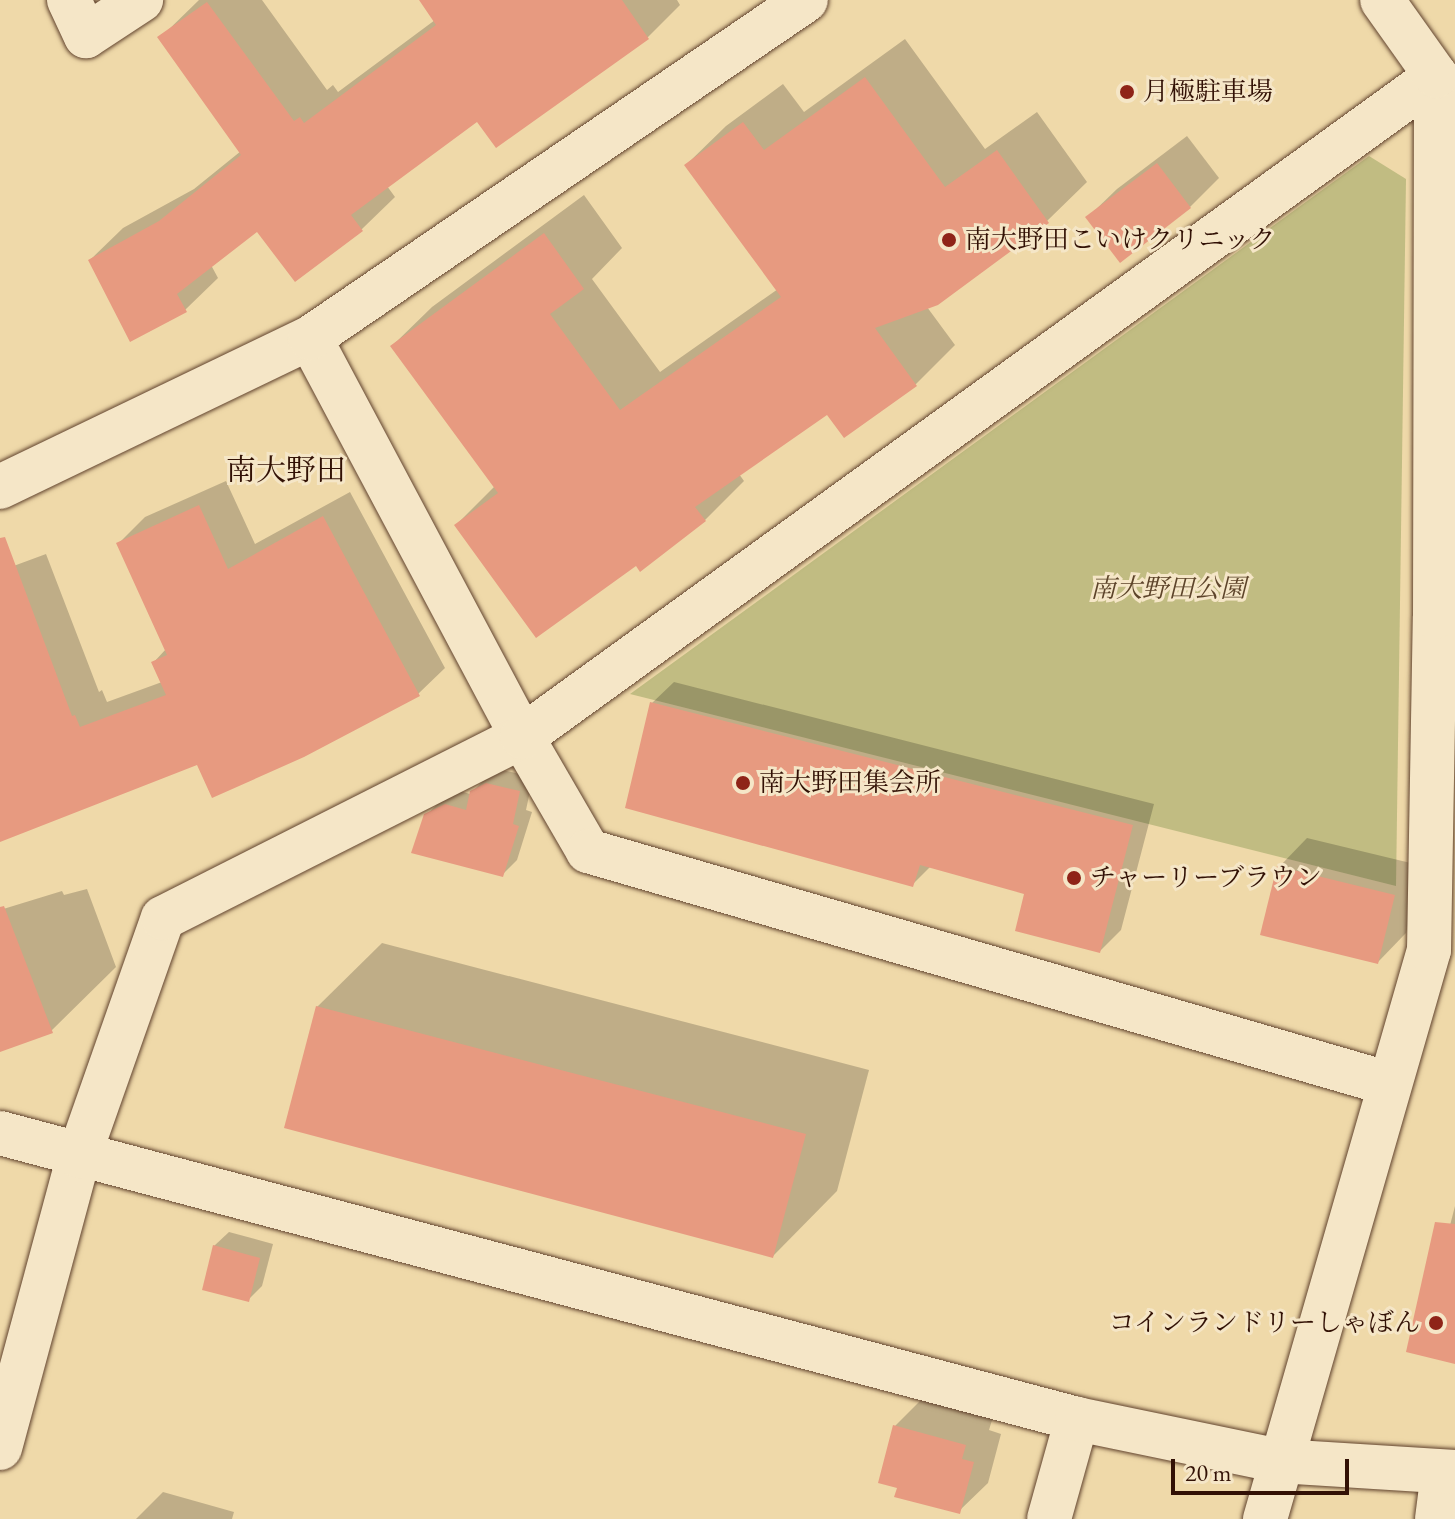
<!DOCTYPE html>
<html>
<head>
<meta charset="utf-8">
<style>
	body { margin:0 }
	#map { position:relative; width:1455px; height:1519px; overflow:hidden; background:#efd9a9; font-family:"EB Garamond","Noto Serif JP",serif }
	div>[style] { position:absolute }
	[style*='--x'] { left:calc(var(--x)*1px); top:calc(var(--y)*1px); width:calc(var(--w)*1px); rotate:calc(var(--a)*1deg) }
	.green>* { inset:0; background:#c1bc82 }
	.shadow>* { inset:0; background:#0003 }
	.building>* { inset:0; background:#e79a80 }
	.roads { filter:drop-shadow(0 0 2px #61432e) drop-shadow(0 0 2px #61432e) }
	.minor>* { height:44px; margin:-22px; padding:0 22px; transform-origin:22px; border-radius:22px; background:#f5e6c7 }
	.tertiary>* { height:44px; margin:-22px; padding:0 22px; transform-origin:22px; border-radius:22px; background:#f5e6c7 }
	.dots>* { width:22px; height:22px; translate:-50% -50%; box-sizing:border-box; border:4px solid #f5e6c7; border-radius:50% }
	span { translate:-50% -50%; white-space:nowrap; text-align:center; line-height:1.15; -webkit-text-stroke:6px #f5e6c7; paint-order:stroke }
	.poi-label { font-size:26px; color:#321105 }
	.left { translate:0 -50%; text-align:left }
	.right { translate:-100% -50%; text-align:right }
	.park-label { font-size:26px; color:#5d442a; font-style:italic }
	.quarter-label { font-size:30px; color:#321105 }
	.scale { position:absolute; left:1171px; top:1459px; width:178px; height:36px; box-sizing:border-box; border:4px solid #321105; border-top:0; padding-left:10px; font-size:24px; line-height:28px; white-space:nowrap; color:#321105; -webkit-text-stroke:6px #f5e6c7; paint-order:stroke }
</style>
</head>
<body>
<div id="map">
	<div class="green">
		<div style="clip-path:polygon(1369px 156px,1406px 179px,1396px 886px,630px 694px)"></div>
	</div>
	<div class="shadow">
		<div style="clip-path:polygon(199px 0,262px 0,327px 90px,333px 85px,338px 92px,435px 20px,422px 0,677px 0,680px 5px,648px 37px,477px 119px,387px 186px,395px 197px,362px 229px,296px 279px,258px 229px,211px 265px,218px 278px,185px 310px,90px 260px,123px 228px,194px 189px,241px 151px,160px 38px)"></div>
		<div style="clip-path:polygon(905px 39px,985px 149px,1037px 112px,1087px 182px,1047px 221px,927px 307px,955px 345px,916px 384px,828px 412px,739px 474px,744px 481px,705px 520px,636px 563px,456px 525px,495px 486px,392px 346px,432px 307px,584px 195px,622px 248px,592px 279px,660px 372px,778px 289px,686px 165px,726px 126px,783px 84px,804px 112px)"></div>
		<div style="clip-path:polygon(1187px 136px,1219px 178px,1190px 207px,1088px 217px,1117px 189px)"></div>
		<div style="clip-path:polygon(226px 481px,255px 544px,350px 492px,445px 668px,418px 694px,198px 762px,0 840px,0 571px,46px 554px,99px 692px,102px 690px,107px 702px,162px 682px,153px 663px,166px 649px,119px 543px,145px 517px)"></div>
		<div style="clip-path:polygon(674px 682px,1154px 804px,1121px 930px,1100px 951px,1027px 892px,931px 866px,912px 885px,652px 703px)"></div>
		<div style="clip-path:polygon(502px 770px,533px 777px,526px 810px,532px 812px,517px 860px,502px 875px,426px 815px,441px 801px,460px 791px,470px 794px,486px 778px)"></div>
		<div style="clip-path:polygon(1307px 838px,1423px 866px,1406px 933px,1378px 962px,1279px 867px)"></div>
		<div style="clip-path:polygon(87px 889px,116px 967px,51px 1031px,0 1050px,0 910px,62px 891px,64px 895px)"></div>
		<div style="clip-path:polygon(382px 943px,869px 1070px,837px 1191px,773px 1256px,317px 1007px)"></div>
		<div style="clip-path:polygon(1455px 1206px,1455px 1362px,1437px 1276px)"></div>
		<div style="clip-path:polygon(229px 1232px,273px 1244px,262px 1286px,248px 1300px,214px 1246px)"></div>
		<div style="clip-path:polygon(923px 1398px,993px 1417px,989px 1430px,1001px 1434px,988px 1483px,959px 1511px,899px 1487px,895px 1426px)"></div>
		<div style="clip-path:polygon(163px 1492px,234px 1512px,232px 1519px,136px 1519px)"></div>
	</div>
	<div class="building">
		<div style="clip-path:polygon(419px 0,622px 0,649px 39px,496px 148px,477px 122px,351px 215px,363px 231px,295px 282px,257px 232px,177px 294px,187px 312px,130px 342px,88px 260px,159px 221px,241px 155px,157px 37px,207px 2px,294px 121px,300px 117px,304px 123px,436px 25px)"></div>
		<div style="clip-path:polygon(865px 77px,945px 187px,997px 150px,1049px 223px,938px 305px,875px 328px,917px 386px,844px 438px,827px 415px,695px 507px,706px 521px,640px 572px,636px 566px,536px 638px,454px 525px,498px 493px,390px 346px,544px 233px,584px 289px,550px 314px,620px 410px,781px 297px,684px 165px,743px 122px,764px 150px)"></div>
		<div style="clip-path:polygon(1157px 163px,1191px 208px,1120px 263px,1085px 217px)"></div>
		<div style="clip-path:polygon(199px 505px,228px 569px,323px 516px,420px 696px,304px 757px,212px 798px,197px 765px,0 842px,0 538px,5px 537px,72px 716px,75px 715px,80px 727px,166px 695px,151px 662px,167px 655px,116px 543px)"></div>
		<div style="clip-path:polygon(650px 702px,1133px 825px,1100px 953px,1015px 931px,1024px 894px,920px 865px,913px 887px,625px 808px)"></div>
		<div style="clip-path:polygon(486px 783px,520px 791px,513px 824px,519px 826px,503px 877px,411px 853px,424px 814px,445px 804px,466px 810px,470px 791px)"></div>
		<div style="clip-path:polygon(1277px 866px,1395px 895px,1378px 964px,1260px 935px)"></div>
		<div style="clip-path:polygon(4px 906px,53px 1033px,0 1052px,0 907px)"></div>
		<div style="clip-path:polygon(316px 1006px,806px 1134px,773px 1258px,284px 1128px)"></div>
		<div style="clip-path:polygon(1435px 1222px,1455px 1224px,1455px 1364px,1406px 1352px)"></div>
		<div style="clip-path:polygon(213px 1245px,260px 1258px,249px 1302px,202px 1290px)"></div>
		<div style="clip-path:polygon(893px 1425px,966px 1445px,962px 1459px,974px 1462px,960px 1514px,894px 1497px,897px 1488px,878px 1483px)"></div>
	</div>
	<div class="roads">
		<div class="minor">
			<div style="--x:69;--y:0;--w:40;--a:65"></div>
			<div style="--x:86;--y:36;--w:66;--a:-33.2"></div>
			<div style="--x:310;--y:338;--w:452;--a:62"></div>
			<div style="--x:522;--y:737;--w:132;--a:59.9"></div>
			<div style="--x:588;--y:851;--w:835;--a:16.2"></div>
			<div style="--x:0;--y:1448;--w:302;--a:-74.9"></div>
			<div style="--x:79;--y:1156;--w:252;--a:-70.6"></div>
			<div style="--x:163;--y:918;--w:402;--a:-26.8"></div>
			<div style="--x:522;--y:737;--w:1128;--a:-35.87"></div>
			<div style="--x:1049;--y:1519;--w:104;--a:-74.4"></div>
			<div style="--x:1265;--y:1519;--w:592;--a:-73.92"></div>
			<div style="--x:1429;--y:950;--w:333;--a:-89"></div>
			<div style="--x:1435;--y:617;--w:541;--a:-89.89"></div>
			<div style="--x:1436;--y:76;--w:93;--a:-125.4"></div>
			<div style="--x:1437;--y:1519;--w:47;--a:-82.7"></div>
		</div>
		<div class="tertiary">
			<div style="--x:0;--y:487;--w:344;--a:-25.7"></div>
			<div style="--x:310;--y:338;--w:600;--a:-34.27"></div>
			<div style="--x:0;--y:1133;--w:1114;--a:14.87"></div>
			<div style="--x:1077;--y:1419;--w:206;--a:11.7"></div>
			<div style="--x:1279;--y:1461;--w:176;--a:3.6"></div>
		</div>
	</div>
	<div class="dots">
		<div style="left:1127px;top:92px;background:#8f2418"></div>
		<div style="left:949px;top:240px;background:#8f2418"></div>
		<div style="left:743px;top:783px;background:#8f2418"></div>
		<div style="left:1074px;top:878px;background:#8f2418"></div>
		<div style="left:1436px;top:1323px;background:#8f2418"></div>
	</div>
	<div class="poi-label">
		<span class="left" style="left:1143px;top:92px">月極駐車場</span>
		<span class="left" style="left:965px;top:240px">南大野田こいけクリニック</span>
		<span class="left" style="left:759px;top:783px">南大野田集会所</span>
		<span class="left" style="left:1090px;top:878px">チャーリーブラウン</span>
		<span class="right" style="left:1420px;top:1323px">コインランドリーしゃぼん</span>
	</div>
	<div class="park-label">
		<span style="left:1168px;top:589px">南大野田公園</span>
	</div>
	<div class="quarter-label">
		<span style="left:286px;top:470px">南大野田</span>
	</div>
	<div class="scale">20 m</div>
</div>
</body>
</html>
